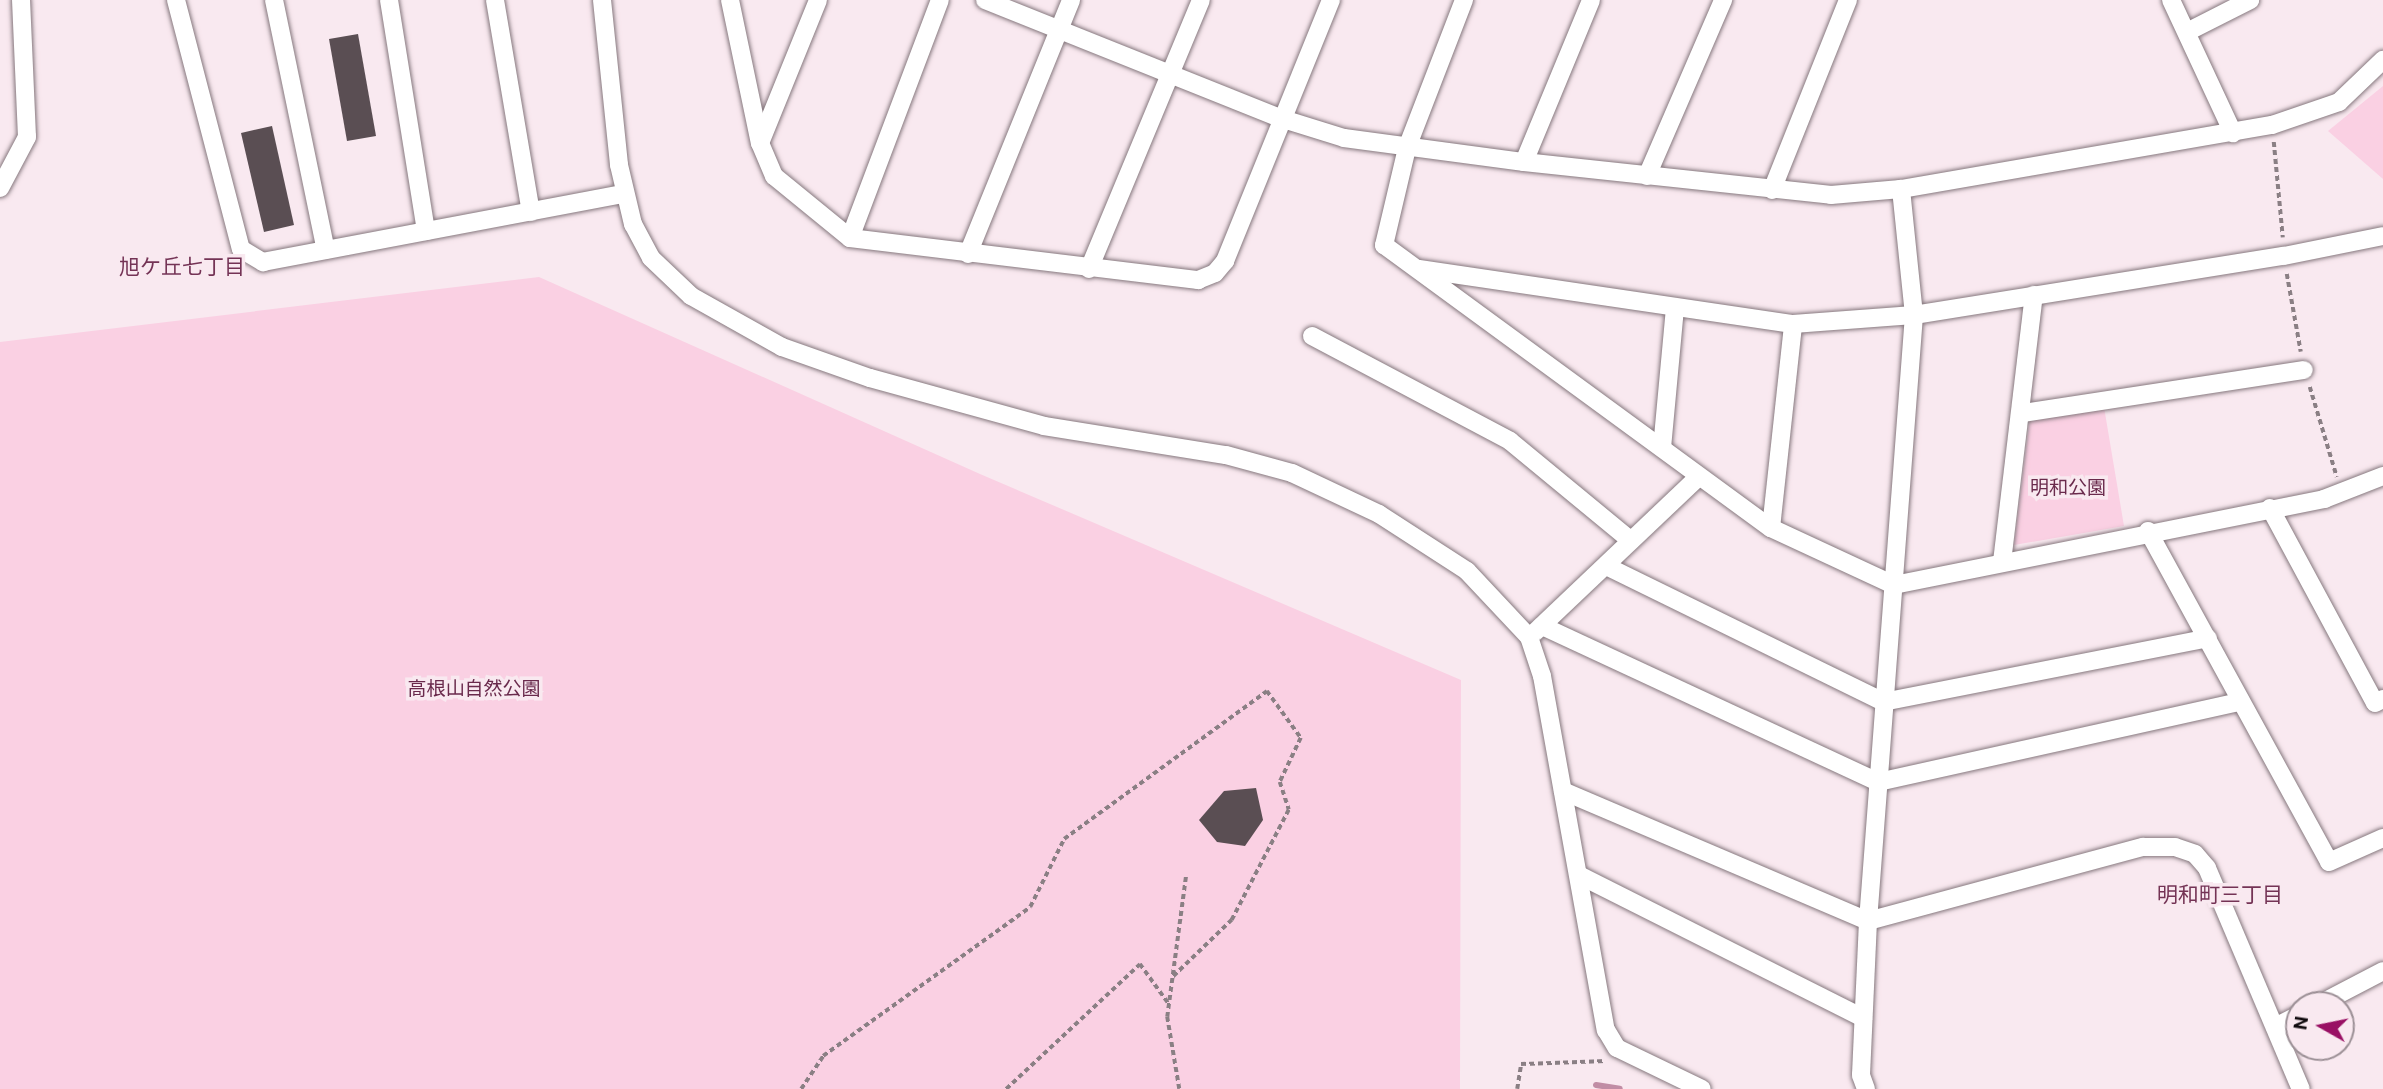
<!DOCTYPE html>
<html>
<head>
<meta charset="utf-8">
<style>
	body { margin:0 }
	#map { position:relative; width:2383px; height:1089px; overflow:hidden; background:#f9e9f0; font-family:Roboto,"Noto Sans JP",sans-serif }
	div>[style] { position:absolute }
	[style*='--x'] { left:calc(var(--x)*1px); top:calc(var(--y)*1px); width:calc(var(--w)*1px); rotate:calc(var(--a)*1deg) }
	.green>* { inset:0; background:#fad0e3 }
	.stream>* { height:6px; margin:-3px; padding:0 3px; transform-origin:3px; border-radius:3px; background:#c18da5 }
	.building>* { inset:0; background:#5a4e53 }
	.path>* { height:3.5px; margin-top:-1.75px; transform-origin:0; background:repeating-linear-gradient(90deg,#8a7f84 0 5px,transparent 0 8.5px) }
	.roads { filter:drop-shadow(0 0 2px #86787e) drop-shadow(0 0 2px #86787e) }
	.minor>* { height:18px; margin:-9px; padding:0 9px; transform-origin:9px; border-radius:9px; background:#fff }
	span { translate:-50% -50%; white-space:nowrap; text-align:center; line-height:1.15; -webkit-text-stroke:7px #f9e9f0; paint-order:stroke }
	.park-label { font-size:19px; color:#6a2a4c }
	.neighbourhood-label { font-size:21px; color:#743355 }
	.north { position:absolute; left:2285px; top:991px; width:70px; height:70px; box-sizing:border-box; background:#f9e9f0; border:2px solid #9c9096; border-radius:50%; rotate:279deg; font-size:19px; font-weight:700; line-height:28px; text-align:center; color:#100b0e }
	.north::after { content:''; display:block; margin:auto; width:24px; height:32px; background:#991064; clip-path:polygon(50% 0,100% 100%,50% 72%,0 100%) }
</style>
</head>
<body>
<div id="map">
	<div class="green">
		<div style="clip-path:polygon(2383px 86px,2383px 179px,2328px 131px)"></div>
		<div style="clip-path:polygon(539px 277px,980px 474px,1461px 680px,1460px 1089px,0 1089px,0 342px)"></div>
		<div style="clip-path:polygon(2104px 407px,2124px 526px,2014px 545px,2030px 418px)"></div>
	</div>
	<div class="stream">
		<div style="--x:1596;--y:1085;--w:24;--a:9"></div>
	</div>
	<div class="building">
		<div style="clip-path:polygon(358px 34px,376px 136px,347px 141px,329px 39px)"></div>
		<div style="clip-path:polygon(272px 126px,294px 225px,264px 232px,241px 133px)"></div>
		<div style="clip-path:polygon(1256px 788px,1263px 820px,1245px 846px,1217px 842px,1199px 820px,1224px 791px)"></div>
	</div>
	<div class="path">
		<div style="--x:2274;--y:142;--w:96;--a:84.6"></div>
		<div style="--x:2287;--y:274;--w:79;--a:79.8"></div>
		<div style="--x:2310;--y:387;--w:94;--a:73.3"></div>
		<div style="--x:801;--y:1089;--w:40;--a:-56"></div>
		<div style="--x:823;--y:1056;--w:255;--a:-35.7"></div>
		<div style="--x:1030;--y:907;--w:76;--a:-63.4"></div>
		<div style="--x:1064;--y:839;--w:251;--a:-36.1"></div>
		<div style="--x:1267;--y:691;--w:58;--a:54.1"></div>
		<div style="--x:1301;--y:738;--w:49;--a:115.5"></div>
		<div style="--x:1280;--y:782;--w:29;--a:72"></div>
		<div style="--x:1289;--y:810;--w:124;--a:117.4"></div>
		<div style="--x:1232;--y:920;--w:83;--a:136"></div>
		<div style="--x:1006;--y:1089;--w:183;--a:-43"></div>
		<div style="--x:1140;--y:964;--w:49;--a:54.1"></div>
		<div style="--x:1179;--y:1089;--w:73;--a:-99.5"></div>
		<div style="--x:1167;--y:1017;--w:144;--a:-82.4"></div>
		<div style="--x:1517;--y:1089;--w:25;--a:-81"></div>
		<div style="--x:1521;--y:1064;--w:85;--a:-2"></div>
	</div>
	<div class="roads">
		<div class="minor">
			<div style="--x:176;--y:0;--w:257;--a:75.4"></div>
			<div style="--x:241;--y:249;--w:26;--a:31"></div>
			<div style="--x:263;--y:262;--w:367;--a:-10.7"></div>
			<div style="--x:274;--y:0;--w:255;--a:78.3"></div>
			<div style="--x:389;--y:0;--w:234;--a:80.9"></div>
			<div style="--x:495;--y:0;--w:215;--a:80.4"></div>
			<div style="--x:602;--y:0;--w:166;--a:84.1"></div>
			<div style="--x:619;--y:165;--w:61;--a:76.7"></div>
			<div style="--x:633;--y:224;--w:38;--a:62"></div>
			<div style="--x:651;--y:258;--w:55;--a:43.5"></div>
			<div style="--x:691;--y:296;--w:104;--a:29.3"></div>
			<div style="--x:782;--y:347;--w:93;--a:19.4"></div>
			<div style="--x:870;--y:378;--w:180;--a:15.4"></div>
			<div style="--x:1044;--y:426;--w:184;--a:9.1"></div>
			<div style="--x:1226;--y:455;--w:68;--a:15.3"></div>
			<div style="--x:1292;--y:473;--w:96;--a:25.2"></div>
			<div style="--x:1379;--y:514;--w:105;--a:32.9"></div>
			<div style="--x:1467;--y:571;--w:91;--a:46.8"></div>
			<div style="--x:1529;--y:637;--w:41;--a:71.6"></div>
			<div style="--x:1542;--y:676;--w:360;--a:79.8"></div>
			<div style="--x:1606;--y:1030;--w:21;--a:59"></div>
			<div style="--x:1617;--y:1048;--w:94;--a:25.8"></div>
			<div style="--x:730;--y:0;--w:146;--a:78.2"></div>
			<div style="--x:760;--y:143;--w:36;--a:67"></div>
			<div style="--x:774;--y:176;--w:98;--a:39.2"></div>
			<div style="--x:850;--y:238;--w:351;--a:6.9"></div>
			<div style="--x:1198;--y:280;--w:18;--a:-22"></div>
			<div style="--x:1215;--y:273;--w:16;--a:-50"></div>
			<div style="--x:1225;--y:261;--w:282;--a:-67.9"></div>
			<div style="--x:985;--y:0;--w:321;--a:21.8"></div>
			<div style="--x:1283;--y:119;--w:64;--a:17.3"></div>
			<div style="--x:1344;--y:138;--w:182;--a:7.6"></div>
			<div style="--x:1524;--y:162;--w:309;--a:6.1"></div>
			<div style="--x:1831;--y:195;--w:70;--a:-4.9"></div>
			<div style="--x:1901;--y:189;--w:376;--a:-9.8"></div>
			<div style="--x:2272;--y:125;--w:71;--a:-18.9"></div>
			<div style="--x:2339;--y:102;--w:61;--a:-43.7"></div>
			<div style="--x:1464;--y:0;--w:159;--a:111.1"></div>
			<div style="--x:1407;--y:148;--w:100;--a:103.3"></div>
			<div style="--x:1384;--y:245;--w:479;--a:36.2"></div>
			<div style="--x:1771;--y:528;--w:136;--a:24.9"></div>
			<div style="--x:1894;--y:585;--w:439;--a:-11.3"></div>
			<div style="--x:2324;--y:499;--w:63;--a:-21.3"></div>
			<div style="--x:2171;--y:0;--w:147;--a:65"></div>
			<div style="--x:2187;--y:32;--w:71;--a:-26.9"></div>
			<div style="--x:760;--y:143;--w:154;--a:-67.9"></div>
			<div style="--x:1524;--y:162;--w:175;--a:-67.5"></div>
			<div style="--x:1647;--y:176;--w:192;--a:-66.6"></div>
			<div style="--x:0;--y:188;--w:58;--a:-62.1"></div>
			<div style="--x:27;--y:137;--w:137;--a:-92.5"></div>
			<div style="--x:1772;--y:190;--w:205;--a:-68.2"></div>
			<div style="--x:850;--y:238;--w:254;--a:-69.3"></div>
			<div style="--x:968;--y:254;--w:274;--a:-67.9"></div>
			<div style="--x:1089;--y:269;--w:291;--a:-67.4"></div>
			<div style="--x:1419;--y:269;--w:378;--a:8.4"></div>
			<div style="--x:1793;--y:324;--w:121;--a:-4.3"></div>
			<div style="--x:1914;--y:315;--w:375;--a:-9.1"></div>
			<div style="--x:2284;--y:256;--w:101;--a:-11.4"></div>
			<div style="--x:1312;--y:336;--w:224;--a:27.9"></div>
			<div style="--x:1510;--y:441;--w:156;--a:39.5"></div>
			<div style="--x:2023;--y:413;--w:284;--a:-8.7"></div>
			<div style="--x:1662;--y:448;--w:140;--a:-84.7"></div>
			<div style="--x:2270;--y:508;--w:221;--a:61.7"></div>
			<div style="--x:2375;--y:703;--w:9;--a:-27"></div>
			<div style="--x:1771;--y:528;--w:205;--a:-83.8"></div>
			<div style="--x:2148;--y:531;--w:377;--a:61.3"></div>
			<div style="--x:2329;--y:862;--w:59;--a:-24"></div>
			<div style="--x:2002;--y:562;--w:269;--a:-83.2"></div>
			<div style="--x:1606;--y:566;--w:309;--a:26.1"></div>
			<div style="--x:1883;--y:702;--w:331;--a:-11.1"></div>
			<div style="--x:1542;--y:626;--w:370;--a:24.9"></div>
			<div style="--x:1878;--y:782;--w:371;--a:-12.5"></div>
			<div style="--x:1535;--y:632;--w:224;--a:-43.5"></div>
			<div style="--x:1563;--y:791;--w:332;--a:23.1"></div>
			<div style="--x:1868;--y:921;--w:285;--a:-15.1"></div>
			<div style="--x:2143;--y:847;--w:32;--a:0"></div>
			<div style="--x:2175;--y:847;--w:21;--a:19"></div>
			<div style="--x:2195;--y:854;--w:18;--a:49"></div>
			<div style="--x:2207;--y:868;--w:240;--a:67"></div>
			<div style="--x:1579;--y:875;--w:318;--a:26.7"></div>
			<div style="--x:2318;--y:1005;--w:73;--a:-27.6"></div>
			<div style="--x:2275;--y:1027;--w:27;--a:-27"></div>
			<div style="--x:1866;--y:1089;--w:15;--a:-110"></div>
			<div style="--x:1861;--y:1075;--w:154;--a:-87.4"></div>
			<div style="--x:1868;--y:921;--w:608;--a:-85.66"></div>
			<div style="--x:1914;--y:315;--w:127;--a:-95.9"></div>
		</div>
	</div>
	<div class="park-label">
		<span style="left:2068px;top:488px">明和公園</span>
		<span style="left:474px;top:689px">高根山自然公園</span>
	</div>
	<div class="neighbourhood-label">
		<span style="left:182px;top:267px">旭ケ丘七丁目</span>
		<span style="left:2220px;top:895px">明和町三丁目</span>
	</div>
	<div class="north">N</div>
</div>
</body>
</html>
